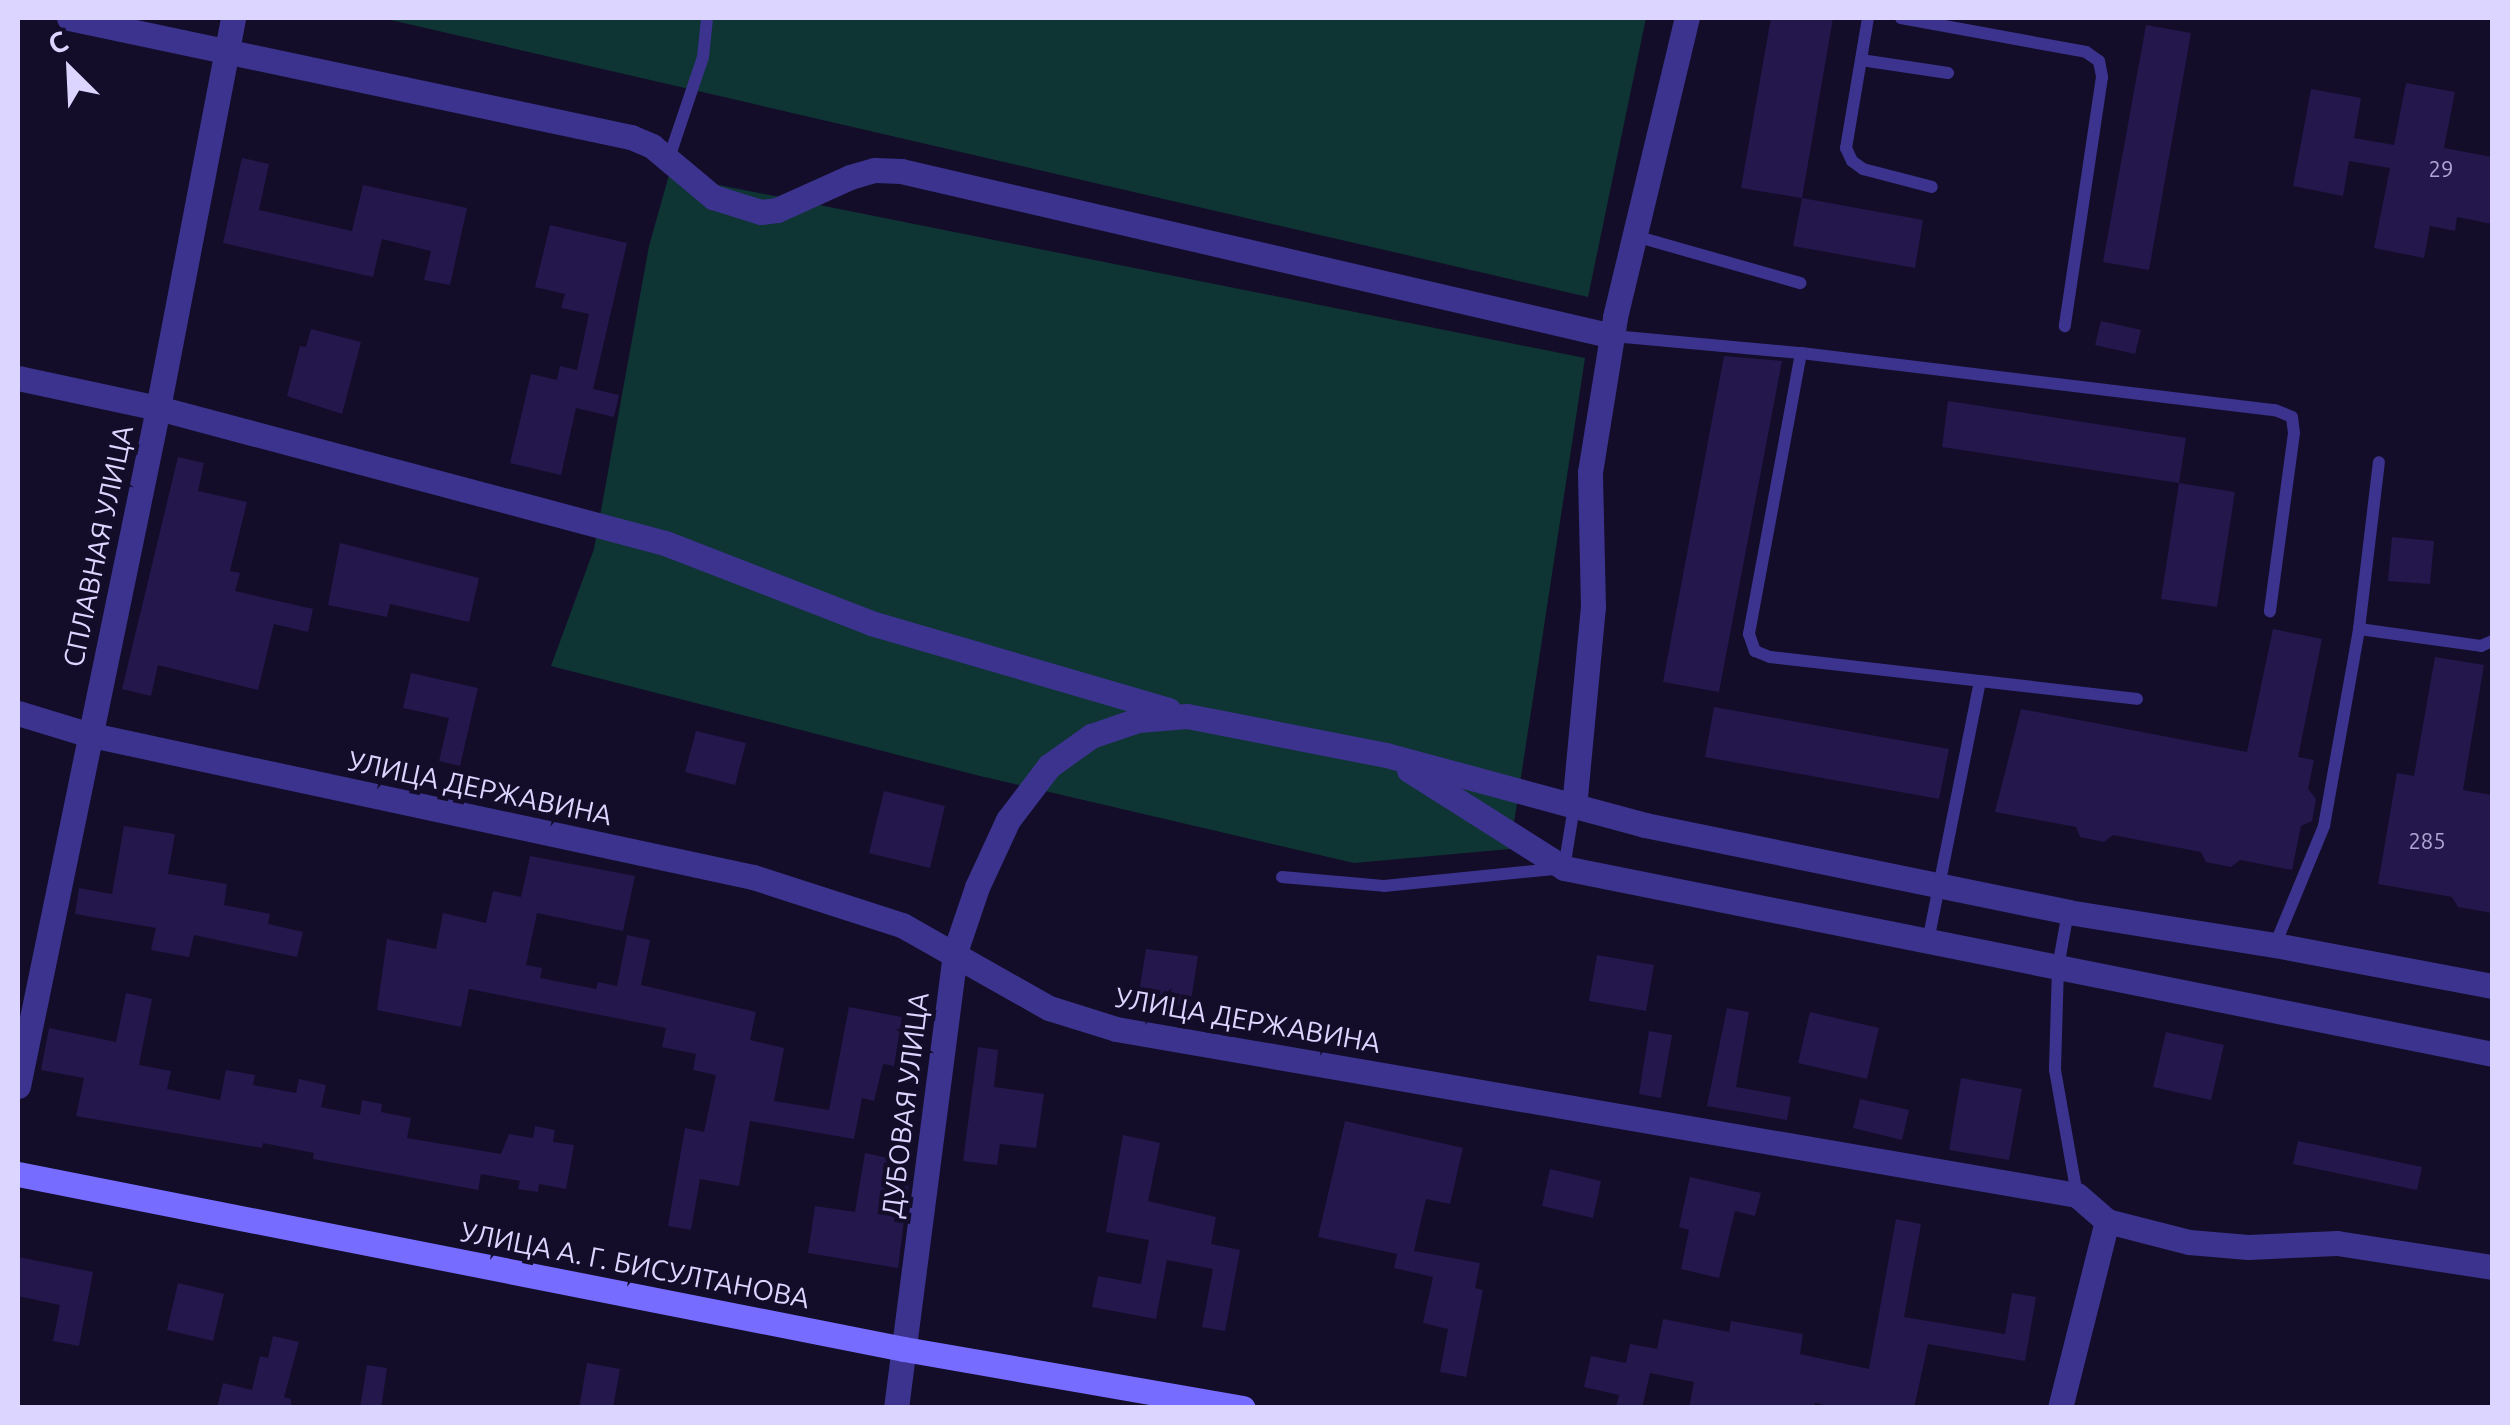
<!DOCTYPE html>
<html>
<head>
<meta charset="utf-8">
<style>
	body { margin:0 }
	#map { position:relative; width:2510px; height:1425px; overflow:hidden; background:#130d29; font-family:Ubuntu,sans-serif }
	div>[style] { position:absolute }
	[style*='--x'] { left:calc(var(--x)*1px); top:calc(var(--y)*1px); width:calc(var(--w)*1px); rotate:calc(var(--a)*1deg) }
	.green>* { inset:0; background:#0f3434 }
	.building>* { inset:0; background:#24174c }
	.lane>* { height:12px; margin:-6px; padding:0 6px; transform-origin:6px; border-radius:6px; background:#3b338d }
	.street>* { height:25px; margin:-12.5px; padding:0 12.5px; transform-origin:12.5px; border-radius:12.5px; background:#3b338d }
	.secondary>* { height:25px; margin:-12.5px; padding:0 12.5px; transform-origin:12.5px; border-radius:12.5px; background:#766cff }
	span { translate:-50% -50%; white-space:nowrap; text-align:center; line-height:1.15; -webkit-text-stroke:9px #130d29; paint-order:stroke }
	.number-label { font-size:22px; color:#aea6d2 }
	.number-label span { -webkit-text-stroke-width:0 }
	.street-label { font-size:28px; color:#dcd5ff }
	.frame { position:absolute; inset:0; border:20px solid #dcd5ff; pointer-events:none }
	.north { position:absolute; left:20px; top:20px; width:100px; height:100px; -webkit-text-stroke:8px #130d29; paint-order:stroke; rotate:336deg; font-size:28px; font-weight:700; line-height:40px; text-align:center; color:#dcd5ff }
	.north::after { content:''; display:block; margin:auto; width:35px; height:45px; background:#dcd5ff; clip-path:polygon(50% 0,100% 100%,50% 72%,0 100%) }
</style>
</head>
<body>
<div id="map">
	<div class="green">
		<div style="clip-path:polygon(382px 18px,1646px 18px,1588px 297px)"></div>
		<div style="clip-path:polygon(669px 175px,1585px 358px,1510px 849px,1354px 863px,980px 776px,551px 666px,594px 549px,649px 246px)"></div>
	</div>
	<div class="building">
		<div style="clip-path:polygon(1771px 18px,1833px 18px,1802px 198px,1741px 188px)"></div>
		<div style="clip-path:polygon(2146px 25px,2191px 33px,2149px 270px,2103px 262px)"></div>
		<div style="clip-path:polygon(2406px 83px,2455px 92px,2444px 148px,2492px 157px,2492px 224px,2457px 217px,2455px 231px,2430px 226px,2424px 258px,2374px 248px,2390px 168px,2349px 161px,2343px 196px,2293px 186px,2311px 89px,2361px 98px,2354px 138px,2394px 145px)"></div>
		<div style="clip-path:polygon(242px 158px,269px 164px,259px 210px,352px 231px,363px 185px,467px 208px,450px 285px,424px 280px,431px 251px,382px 239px,373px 277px,223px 243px)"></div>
		<div style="clip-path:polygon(1802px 198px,1923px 220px,1915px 268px,1793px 246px)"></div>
		<div style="clip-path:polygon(550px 225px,627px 243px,593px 389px,619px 395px,614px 417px,576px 408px,561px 475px,510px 463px,531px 374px,557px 380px,560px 366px,577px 370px,589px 314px,561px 308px,565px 294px,535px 287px)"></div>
		<div style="clip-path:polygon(2101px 321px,2141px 330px,2135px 354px,2095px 345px)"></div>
		<div style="clip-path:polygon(311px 329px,361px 342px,342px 414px,287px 396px,300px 346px,306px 347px)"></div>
		<div style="clip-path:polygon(1724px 356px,1782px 361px,1719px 692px,1663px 682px)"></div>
		<div style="clip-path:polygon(1948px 401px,2186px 438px,2179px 483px,1942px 447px)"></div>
		<div style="clip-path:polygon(178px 457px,204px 463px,198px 491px,247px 502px,230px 571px,240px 573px,235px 591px,313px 609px,308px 632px,274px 624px,258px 690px,158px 665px,151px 696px,122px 689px)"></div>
		<div style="clip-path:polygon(2179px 483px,2235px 492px,2217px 607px,2161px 599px)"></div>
		<div style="clip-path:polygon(2392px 537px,2434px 541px,2430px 584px,2388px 581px)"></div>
		<div style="clip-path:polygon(340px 543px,479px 578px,469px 622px,390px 604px,387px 617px,328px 605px)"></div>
		<div style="clip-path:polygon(2273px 629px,2322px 639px,2298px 757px,2314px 760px,2308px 789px,2316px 799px,2312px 821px,2301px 826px,2292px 870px,2240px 860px,2231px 867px,2206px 862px,2201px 852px,2113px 835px,2104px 842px,2080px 837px,2076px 827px,1995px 812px,2021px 709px,2247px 752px)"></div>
		<div style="clip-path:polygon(2435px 657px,2484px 665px,2463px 790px,2492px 795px,2492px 913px,2458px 907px,2452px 897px,2378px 884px,2397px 773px,2414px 776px)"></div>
		<div style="clip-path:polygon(411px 673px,478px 688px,460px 766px,439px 761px,449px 718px,403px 708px)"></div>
		<div style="clip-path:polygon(1714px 707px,1949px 749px,1939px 799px,1705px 757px)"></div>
		<div style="clip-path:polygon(696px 731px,746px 743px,735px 785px,685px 772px)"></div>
		<div style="clip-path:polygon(884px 791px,945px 806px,930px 868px,869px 853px)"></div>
		<div style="clip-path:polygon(124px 826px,175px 834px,168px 874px,227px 884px,224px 905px,270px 914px,268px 924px,303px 932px,297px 957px,194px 935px,189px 957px,151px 950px,156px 928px,75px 914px,79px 888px,112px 894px)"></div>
		<div style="clip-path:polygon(530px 856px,635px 876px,623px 931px,537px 913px,526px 965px,542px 968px,540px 978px,596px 989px,598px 982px,617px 986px,627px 935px,650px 940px,641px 985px,756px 1012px,750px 1040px,784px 1048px,774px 1101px,829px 1110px,849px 1007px,902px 1017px,894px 1066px,883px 1064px,874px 1101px,862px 1098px,854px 1139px,750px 1121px,739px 1186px,700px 1179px,691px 1230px,668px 1226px,685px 1128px,704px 1132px,716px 1075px,693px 1070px,696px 1054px,662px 1047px,666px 1028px,469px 989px,461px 1027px,377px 1010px,387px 939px,436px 949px,443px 913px,486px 923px,493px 891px,521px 897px)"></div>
		<div style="clip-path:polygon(1146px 949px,1198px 956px,1190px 1007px,1138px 999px)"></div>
		<div style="clip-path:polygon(1597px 955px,1654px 965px,1646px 1011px,1589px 1001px)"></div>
		<div style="clip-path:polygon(126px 993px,152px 999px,139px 1065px,171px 1071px,167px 1089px,220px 1100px,226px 1070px,255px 1075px,253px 1085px,296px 1093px,299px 1079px,326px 1085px,321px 1107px,360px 1115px,362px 1100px,382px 1104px,381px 1112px,411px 1118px,407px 1138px,501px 1154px,509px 1134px,533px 1138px,535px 1126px,555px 1130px,553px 1142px,574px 1145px,566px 1189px,539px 1184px,538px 1192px,518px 1189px,520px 1181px,481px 1174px,478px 1190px,313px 1159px,314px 1153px,263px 1143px,262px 1148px,76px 1116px,84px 1078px,41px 1070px,49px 1028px,116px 1042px)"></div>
		<div style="clip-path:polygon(1727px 1008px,1749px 1012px,1736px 1087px,1791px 1097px,1787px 1120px,1707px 1106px)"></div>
		<div style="clip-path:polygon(1810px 1012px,1879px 1028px,1867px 1079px,1798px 1063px)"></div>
		<div style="clip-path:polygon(1649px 1031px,1672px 1035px,1661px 1098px,1639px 1094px)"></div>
		<div style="clip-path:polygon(2166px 1032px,2224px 1045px,2211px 1100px,2153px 1087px)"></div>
		<div style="clip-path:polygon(978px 1047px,998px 1050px,994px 1087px,1044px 1094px,1036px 1148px,1000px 1144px,997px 1165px,963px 1161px)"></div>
		<div style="clip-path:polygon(1961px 1078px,2022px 1089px,2009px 1160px,1949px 1150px)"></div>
		<div style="clip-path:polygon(1860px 1099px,1909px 1110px,1902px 1140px,1853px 1128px)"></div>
		<div style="clip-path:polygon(1345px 1121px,1463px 1148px,1450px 1204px,1426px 1199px,1414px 1251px,1480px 1263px,1475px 1288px,1483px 1290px,1466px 1377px,1440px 1372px,1448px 1329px,1423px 1323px,1433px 1277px,1394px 1268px,1397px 1254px,1318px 1237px)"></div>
		<div style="clip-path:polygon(1123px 1135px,1160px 1143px,1148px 1201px,1216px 1217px,1211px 1244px,1240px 1250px,1225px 1331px,1202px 1327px,1213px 1269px,1167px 1260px,1156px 1319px,1092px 1307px,1098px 1276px,1141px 1284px,1149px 1240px,1106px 1232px)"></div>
		<div style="clip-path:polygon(2298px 1141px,2422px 1167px,2417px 1190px,2293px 1164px)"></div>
		<div style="clip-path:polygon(865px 1153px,888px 1158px,885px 1171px,910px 1174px,898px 1268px,808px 1253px,815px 1206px,855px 1212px)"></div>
		<div style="clip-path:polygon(1550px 1169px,1601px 1181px,1593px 1218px,1542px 1206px)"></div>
		<div style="clip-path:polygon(1690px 1177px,1761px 1193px,1755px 1216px,1735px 1211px,1719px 1278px,1681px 1269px,1689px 1230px,1679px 1227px)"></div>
		<div style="clip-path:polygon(1896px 1219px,1921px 1224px,1904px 1317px,2005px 1334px,2012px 1293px,2036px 1297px,2025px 1361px,1928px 1344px,1914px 1408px,1838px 1408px,1815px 1403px,1814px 1408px,1689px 1408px,1694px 1382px,1650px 1373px,1642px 1408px,1616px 1408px,1619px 1395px,1584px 1387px,1591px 1356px,1626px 1363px,1630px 1344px,1657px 1349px,1663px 1319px,1729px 1332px,1731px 1321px,1803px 1334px,1800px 1354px,1869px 1369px)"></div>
		<div style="clip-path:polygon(18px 1257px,93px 1272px,79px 1346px,53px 1341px,60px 1305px,18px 1296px)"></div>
		<div style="clip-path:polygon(178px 1283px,224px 1294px,213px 1341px,167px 1330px)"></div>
		<div style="clip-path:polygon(273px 1336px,299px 1342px,284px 1397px,291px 1399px,291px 1408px,217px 1408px,223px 1383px,252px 1390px,260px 1356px,268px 1358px)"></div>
		<div style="clip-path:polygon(587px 1363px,620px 1369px,613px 1408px,579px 1408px)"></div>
		<div style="clip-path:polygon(367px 1365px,387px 1368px,381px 1408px,360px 1408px)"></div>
	</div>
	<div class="lane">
		<div style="--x:1868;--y:18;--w:132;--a:99.6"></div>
		<div style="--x:1846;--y:148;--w:14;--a:65"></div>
		<div style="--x:1852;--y:161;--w:14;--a:36"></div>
		<div style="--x:1863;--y:169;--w:71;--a:14.6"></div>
		<div style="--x:1901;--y:18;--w:188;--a:10.4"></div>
		<div style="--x:2086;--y:52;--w:16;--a:35"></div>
		<div style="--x:2099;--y:61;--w:16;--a:79"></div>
		<div style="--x:2102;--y:77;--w:252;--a:98.5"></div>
		<div style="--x:1861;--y:60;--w:88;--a:8.5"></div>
		<div style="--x:669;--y:158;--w:107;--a:-71.4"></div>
		<div style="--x:703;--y:57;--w:39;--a:-84"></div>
		<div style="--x:1635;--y:236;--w:172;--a:15.9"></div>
		<div style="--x:1613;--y:336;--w:189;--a:5.2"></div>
		<div style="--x:1801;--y:353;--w:477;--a:6.9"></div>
		<div style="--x:2275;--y:410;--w:18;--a:22"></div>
		<div style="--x:2292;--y:417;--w:16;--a:83"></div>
		<div style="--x:2294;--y:433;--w:180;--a:97.7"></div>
		<div style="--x:1801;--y:353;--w:286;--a:100.5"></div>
		<div style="--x:1749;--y:634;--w:18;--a:71"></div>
		<div style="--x:1755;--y:651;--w:16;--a:22"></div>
		<div style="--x:1770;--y:657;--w:211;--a:6.5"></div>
		<div style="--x:1980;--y:681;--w:265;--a:101.3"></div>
		<div style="--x:2359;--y:629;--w:123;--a:7.9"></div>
		<div style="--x:2481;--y:646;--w:12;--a:-24"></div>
		<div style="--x:1980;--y:681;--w:158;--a:6.5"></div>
		<div style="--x:1282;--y:877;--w:102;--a:5"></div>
		<div style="--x:1384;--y:886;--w:181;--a:-5.7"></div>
		<div style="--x:1564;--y:868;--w:62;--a:-80.7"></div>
		<div style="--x:2068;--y:912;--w:56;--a:100.3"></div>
		<div style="--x:2058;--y:967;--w:103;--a:91.7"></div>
		<div style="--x:2055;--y:1070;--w:127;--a:80"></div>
		<div style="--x:2275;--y:945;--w:129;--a:-67.6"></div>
		<div style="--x:2324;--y:826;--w:200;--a:-79.9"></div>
		<div style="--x:2359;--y:629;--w:168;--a:-83.2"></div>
	</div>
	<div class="street">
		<div style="--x:69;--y:18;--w:574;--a:11.96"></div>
		<div style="--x:631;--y:137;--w:23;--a:23"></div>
		<div style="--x:652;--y:146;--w:80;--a:39.9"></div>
		<div style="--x:713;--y:197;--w:50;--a:17.4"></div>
		<div style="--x:761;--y:212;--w:16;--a:-7"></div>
		<div style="--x:777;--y:210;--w:80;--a:-24.3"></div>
		<div style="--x:850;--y:177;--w:26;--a:-16"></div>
		<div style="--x:875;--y:170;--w:26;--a:2"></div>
		<div style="--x:901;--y:171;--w:731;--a:13.05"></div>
		<div style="--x:18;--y:378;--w:143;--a:12.1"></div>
		<div style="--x:158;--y:408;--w:525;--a:14.91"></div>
		<div style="--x:665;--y:543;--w:221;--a:21.2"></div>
		<div style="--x:871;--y:623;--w:310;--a:16.3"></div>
		<div style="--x:18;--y:713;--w:72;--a:16.9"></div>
		<div style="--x:87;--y:734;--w:681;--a:12.12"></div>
		<div style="--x:753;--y:877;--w:157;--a:17.9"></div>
		<div style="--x:902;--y:925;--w:169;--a:29.5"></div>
		<div style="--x:1049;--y:1008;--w:70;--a:17.4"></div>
		<div style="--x:1116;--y:1029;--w:975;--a:9.8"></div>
		<div style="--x:2077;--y:1195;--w:40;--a:41"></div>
		<div style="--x:2107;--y:1221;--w:85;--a:14.4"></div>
		<div style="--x:2189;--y:1242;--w:59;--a:4.8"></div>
		<div style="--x:2248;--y:1247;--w:89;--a:-2.6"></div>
		<div style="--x:2337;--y:1243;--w:157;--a:8.8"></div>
		<div style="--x:1409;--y:770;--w:183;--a:32.3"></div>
		<div style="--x:1564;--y:868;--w:946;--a:11.33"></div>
		<div style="--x:1574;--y:807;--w:201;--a:-84.6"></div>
		<div style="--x:1593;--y:607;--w:135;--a:-91.3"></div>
		<div style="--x:1590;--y:472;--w:157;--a:-80.8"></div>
		<div style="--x:1615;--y:317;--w:308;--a:-76.5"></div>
		<div style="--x:18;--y:1086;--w:692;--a:-78.33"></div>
		<div style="--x:158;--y:408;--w:397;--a:-79.1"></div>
		<div style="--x:896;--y:1408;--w:460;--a:-82.6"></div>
		<div style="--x:955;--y:952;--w:69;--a:-71.3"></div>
		<div style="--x:977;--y:887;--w:74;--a:-65.2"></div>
		<div style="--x:1008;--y:820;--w:68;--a:-52.8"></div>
		<div style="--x:1049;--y:766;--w:52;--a:-35.5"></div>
		<div style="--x:1091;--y:736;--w:50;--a:-18.8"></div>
		<div style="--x:1138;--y:720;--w:49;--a:-4.7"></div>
		<div style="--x:1187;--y:716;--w:203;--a:11.1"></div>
		<div style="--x:1386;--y:755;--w:268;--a:15.1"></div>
		<div style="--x:1645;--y:825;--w:432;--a:11.6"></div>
		<div style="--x:2068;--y:912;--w:210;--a:9.1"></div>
		<div style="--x:2275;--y:945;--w:221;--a:10.7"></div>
		<div style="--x:2060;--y:1408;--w:193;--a:-75.9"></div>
	</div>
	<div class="secondary">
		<div style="--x:18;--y:1174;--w:903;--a:11.17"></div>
		<div style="--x:904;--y:1349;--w:344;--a:9.9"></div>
	</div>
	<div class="number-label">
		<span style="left:2441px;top:169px">29</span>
		<span style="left:2427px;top:841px">285</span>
	</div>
	<div class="street-label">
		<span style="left:98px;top:546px;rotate:-78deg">СПЛАВНАЯ УЛИЦА</span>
		<span style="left:480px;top:788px;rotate:12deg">УЛИЦА ДЕРЖАВИНА</span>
		<span style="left:1248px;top:1020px;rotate:10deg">УЛИЦА ДЕРЖАВИНА</span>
		<span style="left:905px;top:1105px;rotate:-83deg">ДУБОВАЯ УЛИЦА</span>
		<span style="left:635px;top:1265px;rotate:11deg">УЛИЦА А. Г. БИСУЛТАНОВА</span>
	</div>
	<div class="frame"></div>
	<div class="north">С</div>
</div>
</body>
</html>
